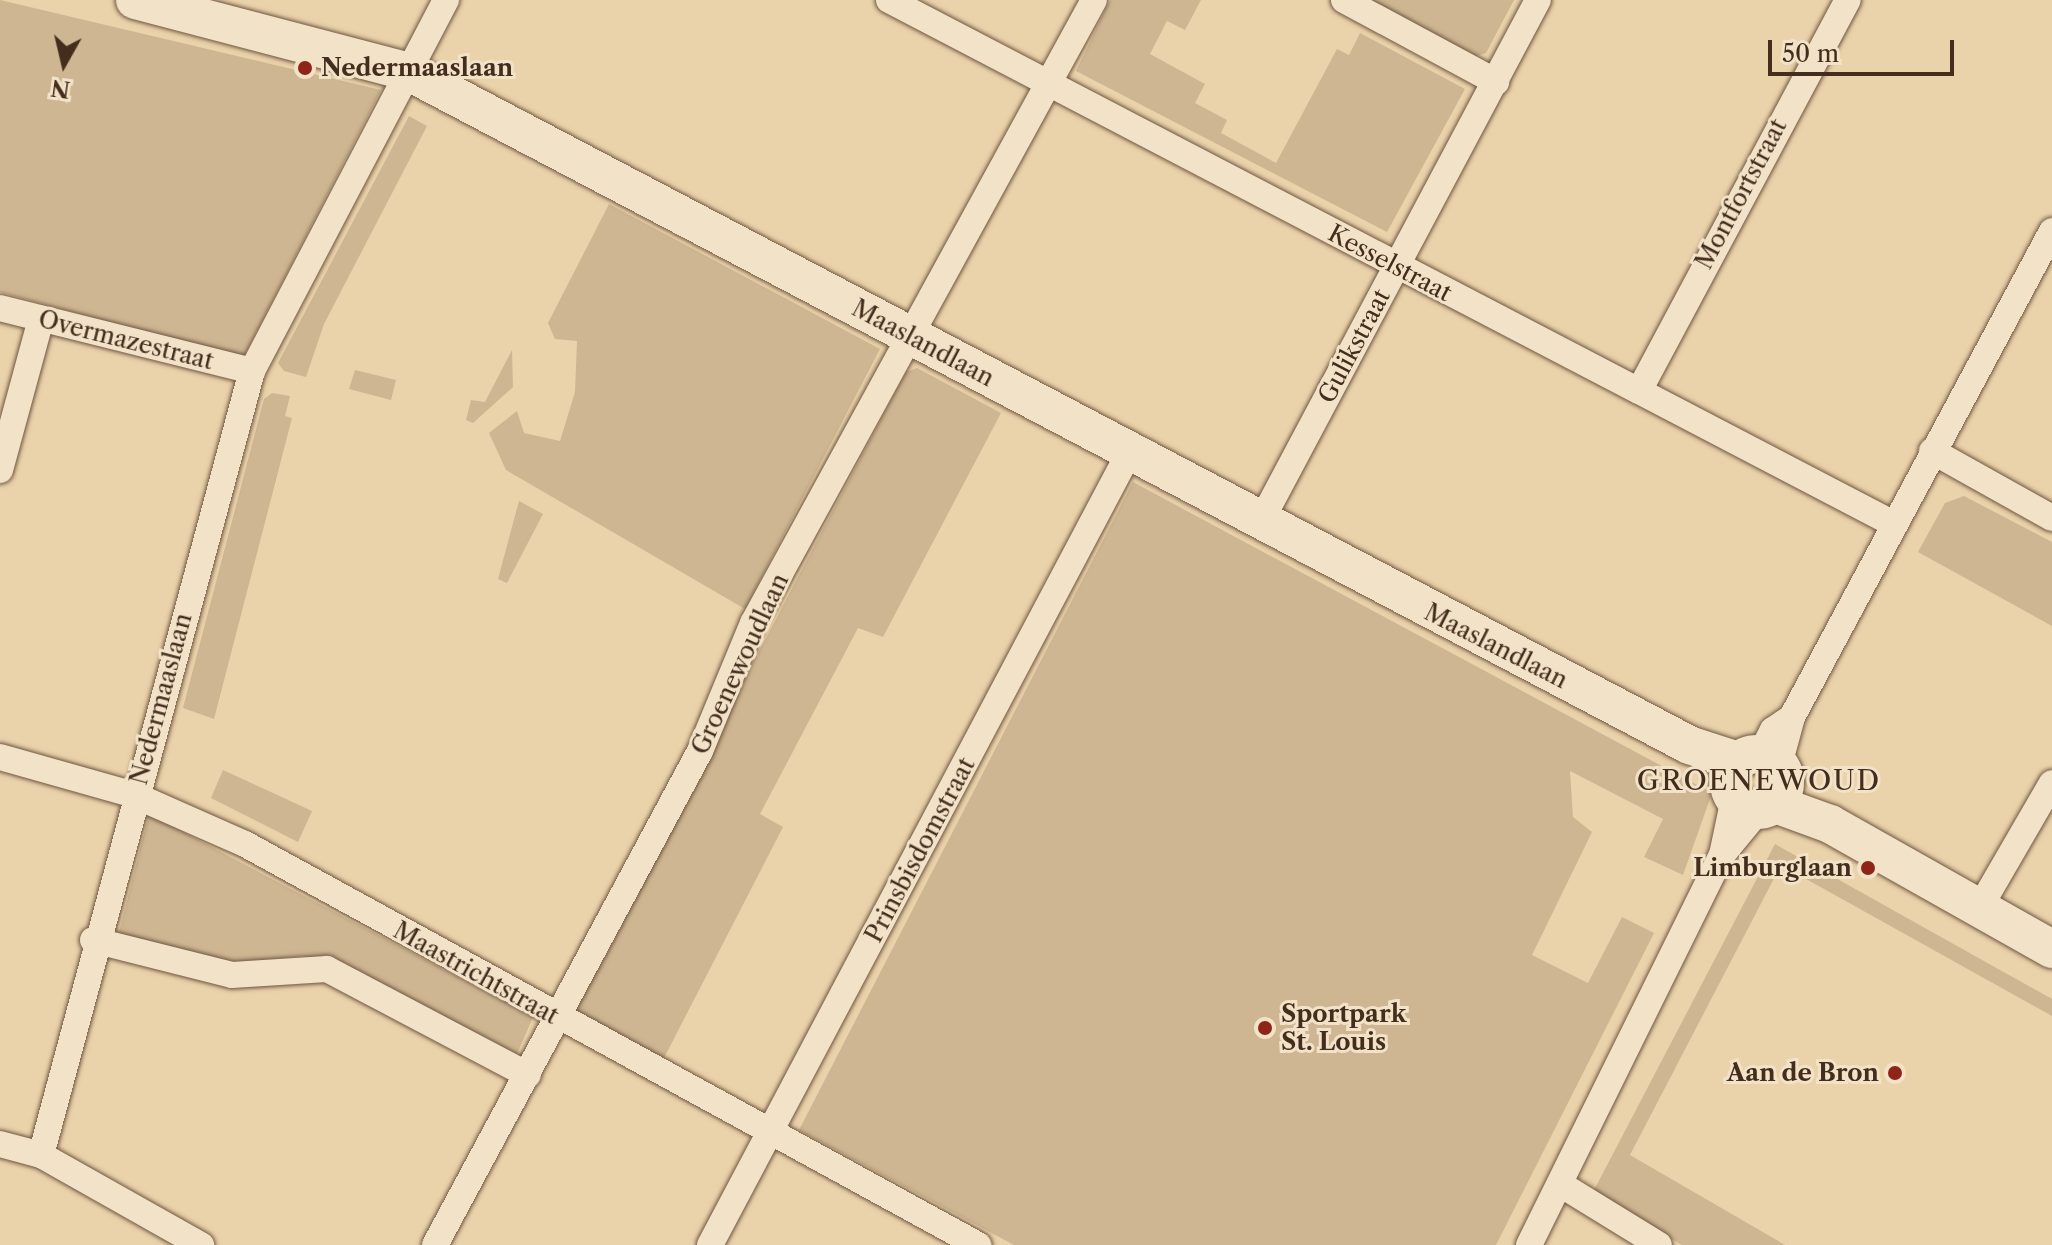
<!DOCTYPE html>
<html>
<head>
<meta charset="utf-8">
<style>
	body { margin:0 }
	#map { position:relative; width:2052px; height:1245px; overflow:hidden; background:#ead2aa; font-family:"Libre Caslon Text",serif }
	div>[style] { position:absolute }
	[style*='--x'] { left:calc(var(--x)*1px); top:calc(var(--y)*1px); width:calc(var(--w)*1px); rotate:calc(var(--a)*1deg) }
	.green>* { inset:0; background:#ceb692 }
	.roads { filter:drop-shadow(0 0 2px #6e5640) drop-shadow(0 0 2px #6e5640) }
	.street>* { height:26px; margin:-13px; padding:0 13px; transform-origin:13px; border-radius:13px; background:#f1e2c8 }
	.secondary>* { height:38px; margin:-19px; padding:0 19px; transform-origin:19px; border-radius:19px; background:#f1e2c8 }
	.secondary>.ring { margin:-19px; padding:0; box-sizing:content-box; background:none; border:38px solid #f1e2c8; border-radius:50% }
	.dots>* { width:22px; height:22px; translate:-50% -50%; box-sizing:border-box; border:4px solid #f1e2c8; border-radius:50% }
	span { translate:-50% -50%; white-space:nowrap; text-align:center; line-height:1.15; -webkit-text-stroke:6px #f1e2c8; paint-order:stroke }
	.poi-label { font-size:24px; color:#442d1d; font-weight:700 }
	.left { translate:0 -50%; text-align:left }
	.right { translate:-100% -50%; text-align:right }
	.street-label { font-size:24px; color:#442d1d }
	.quarter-label { font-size:28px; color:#442d1d; letter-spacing:2px }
	.north { position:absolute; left:24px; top:24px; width:80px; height:80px; -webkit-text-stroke:6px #f1e2c8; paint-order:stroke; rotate:188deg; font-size:22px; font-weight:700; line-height:32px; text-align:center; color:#442d1d }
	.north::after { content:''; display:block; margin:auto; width:28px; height:36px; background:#442d1d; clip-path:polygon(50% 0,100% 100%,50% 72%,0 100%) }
	.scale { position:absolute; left:1768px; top:40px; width:186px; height:36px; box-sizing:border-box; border:4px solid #442d1d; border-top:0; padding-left:10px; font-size:24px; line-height:28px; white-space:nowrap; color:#442d1d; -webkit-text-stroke:6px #f1e2c8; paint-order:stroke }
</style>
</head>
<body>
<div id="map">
	<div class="green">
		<div style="clip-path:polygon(0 0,381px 90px,243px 358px,0 292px)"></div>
		<div style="clip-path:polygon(1110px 0,1201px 0,1185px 30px,1167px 21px,1150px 54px,1205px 84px,1195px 103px,1227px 120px,1221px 133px,1276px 163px,1337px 49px,1349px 55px,1360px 33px,1465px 89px,1387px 232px,1076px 71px)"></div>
		<div style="clip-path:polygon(1364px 0,1514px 0,1486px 53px,1473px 57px)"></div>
		<div style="clip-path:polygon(409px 116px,427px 126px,324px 324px,306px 377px,284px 371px,278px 363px)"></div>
		<div style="clip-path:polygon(609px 204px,880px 349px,745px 609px,506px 470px,489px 433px,517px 411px,524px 433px,560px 441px,575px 392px,577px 341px,555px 339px,548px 323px)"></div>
		<div style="clip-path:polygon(512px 350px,513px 387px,473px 423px,466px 420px,471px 400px,485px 402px)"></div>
		<div style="clip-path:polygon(917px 368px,1001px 413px,883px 637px,858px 628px,760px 814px,783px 827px,664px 1058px,571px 1008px,906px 372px)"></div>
		<div style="clip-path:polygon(355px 370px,396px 380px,391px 400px,349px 389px)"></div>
		<div style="clip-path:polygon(272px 393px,290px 396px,285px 416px,292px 418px,214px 719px,183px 708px,264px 399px)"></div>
		<div style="clip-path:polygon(1133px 482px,1712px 793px,1683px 875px,1644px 857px,1663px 819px,1570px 771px,1573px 817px,1592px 832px,1532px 955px,1588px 983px,1622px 917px,1654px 933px,1496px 1245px,1014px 1245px,799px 1130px)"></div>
		<div style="clip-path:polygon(1964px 496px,2052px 542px,2052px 626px,1918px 552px,1945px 503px)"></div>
		<div style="clip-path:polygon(519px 501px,543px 514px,507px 583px,498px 579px)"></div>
		<div style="clip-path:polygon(223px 770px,312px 811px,298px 842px,211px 798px)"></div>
		<div style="clip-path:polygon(149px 814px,533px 1017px,517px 1054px,337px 964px,303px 956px,225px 964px,126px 939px,119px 932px)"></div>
		<div style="clip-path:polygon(1775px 844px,2052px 999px,2052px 1016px,1781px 865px,1630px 1155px,1785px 1245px,1682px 1245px,1592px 1194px)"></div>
	</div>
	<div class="roads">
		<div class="street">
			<div style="--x:889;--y:0;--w:1131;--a:27.54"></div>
			<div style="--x:1344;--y:0;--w:173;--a:28.3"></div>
			<div style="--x:0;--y:308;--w:260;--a:14"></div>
			<div style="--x:1639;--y:391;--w:443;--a:-61.9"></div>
			<div style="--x:1932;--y:451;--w:137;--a:29.2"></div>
			<div style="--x:0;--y:470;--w:156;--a:-74.8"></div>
			<div style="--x:1260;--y:523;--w:592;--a:-62.01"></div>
			<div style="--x:1760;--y:755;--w:28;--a:-63"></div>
			<div style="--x:1773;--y:730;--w:23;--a:-34"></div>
			<div style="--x:0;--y:757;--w:139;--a:15.8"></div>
			<div style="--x:134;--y:795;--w:121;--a:23.8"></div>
			<div style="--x:245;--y:844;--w:836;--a:28.68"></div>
			<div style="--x:1779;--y:765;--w:50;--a:-74.8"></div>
			<div style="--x:1792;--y:717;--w:551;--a:-61.85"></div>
			<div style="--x:1722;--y:855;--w:58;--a:-50.6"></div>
			<div style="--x:1980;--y:907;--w:143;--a:-59.9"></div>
			<div style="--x:93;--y:940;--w:143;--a:14.1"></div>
			<div style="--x:232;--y:975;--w:95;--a:-3.6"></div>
			<div style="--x:327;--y:969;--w:227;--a:27.8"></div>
			<div style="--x:0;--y:1144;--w:42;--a:15"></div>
			<div style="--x:41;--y:1155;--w:184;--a:29.4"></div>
			<div style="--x:41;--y:1155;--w:812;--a:-74.94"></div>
			<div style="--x:252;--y:371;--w:419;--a:-62.4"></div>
			<div style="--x:1560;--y:1184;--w:116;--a:31.6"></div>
			<div style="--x:435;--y:1245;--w:561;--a:-61.79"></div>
			<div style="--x:700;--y:751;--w:139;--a:-67.5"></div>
			<div style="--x:753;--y:623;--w:710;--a:-61.31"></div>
			<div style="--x:710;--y:1245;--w:896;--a:-62.12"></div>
			<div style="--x:1529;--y:1245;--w:435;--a:-63.7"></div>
			<div style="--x:1722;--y:855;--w:58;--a:-78.1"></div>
		</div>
		<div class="secondary">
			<div style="--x:135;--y:0;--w:283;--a:14.7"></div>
			<div style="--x:409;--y:72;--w:1446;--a:27.73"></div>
			<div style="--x:1689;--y:745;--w:52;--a:18.1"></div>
			<div class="ring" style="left:1729px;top:754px;width:18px;height:18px"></div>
			<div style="--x:1775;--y:804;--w:59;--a:20"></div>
			<div style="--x:1830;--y:824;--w:255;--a:29.4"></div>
		</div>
	</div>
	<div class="dots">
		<div style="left:305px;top:68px;background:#8f2418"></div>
		<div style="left:1868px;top:868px;background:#8f2418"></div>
		<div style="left:1265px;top:1028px;background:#8f2418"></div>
		<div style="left:1895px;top:1073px;background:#8f2418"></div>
	</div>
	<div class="poi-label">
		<span class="left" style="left:321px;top:68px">Nedermaaslaan</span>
		<span class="right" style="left:1852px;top:868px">Limburglaan</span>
		<span class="left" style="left:1281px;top:1028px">Sportpark<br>St. Louis</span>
		<span class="right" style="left:1879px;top:1073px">Aan de Bron</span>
	</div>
	<div class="street-label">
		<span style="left:1741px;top:194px;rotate:-62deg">Montfortstraat</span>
		<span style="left:1390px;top:263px;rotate:28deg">Kesselstraat</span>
		<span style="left:126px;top:340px;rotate:14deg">Overmazestraat</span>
		<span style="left:923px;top:343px;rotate:28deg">Maaslandlaan</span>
		<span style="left:1354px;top:346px;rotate:-62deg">Gulikstraat</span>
		<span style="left:1496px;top:646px;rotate:27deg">Maaslandlaan</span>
		<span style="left:740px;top:664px;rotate:-65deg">Groenewoudlaan</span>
		<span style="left:161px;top:699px;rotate:-75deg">Nedermaaslaan</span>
		<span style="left:920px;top:850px;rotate:-62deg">Prinsbisdomstraat</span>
		<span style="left:476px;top:973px;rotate:29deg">Maastrichtstraat</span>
	</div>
	<div class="quarter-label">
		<span style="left:1759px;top:780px">GROENEWOUD</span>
	</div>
	<div class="north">N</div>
	<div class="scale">50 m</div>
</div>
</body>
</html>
